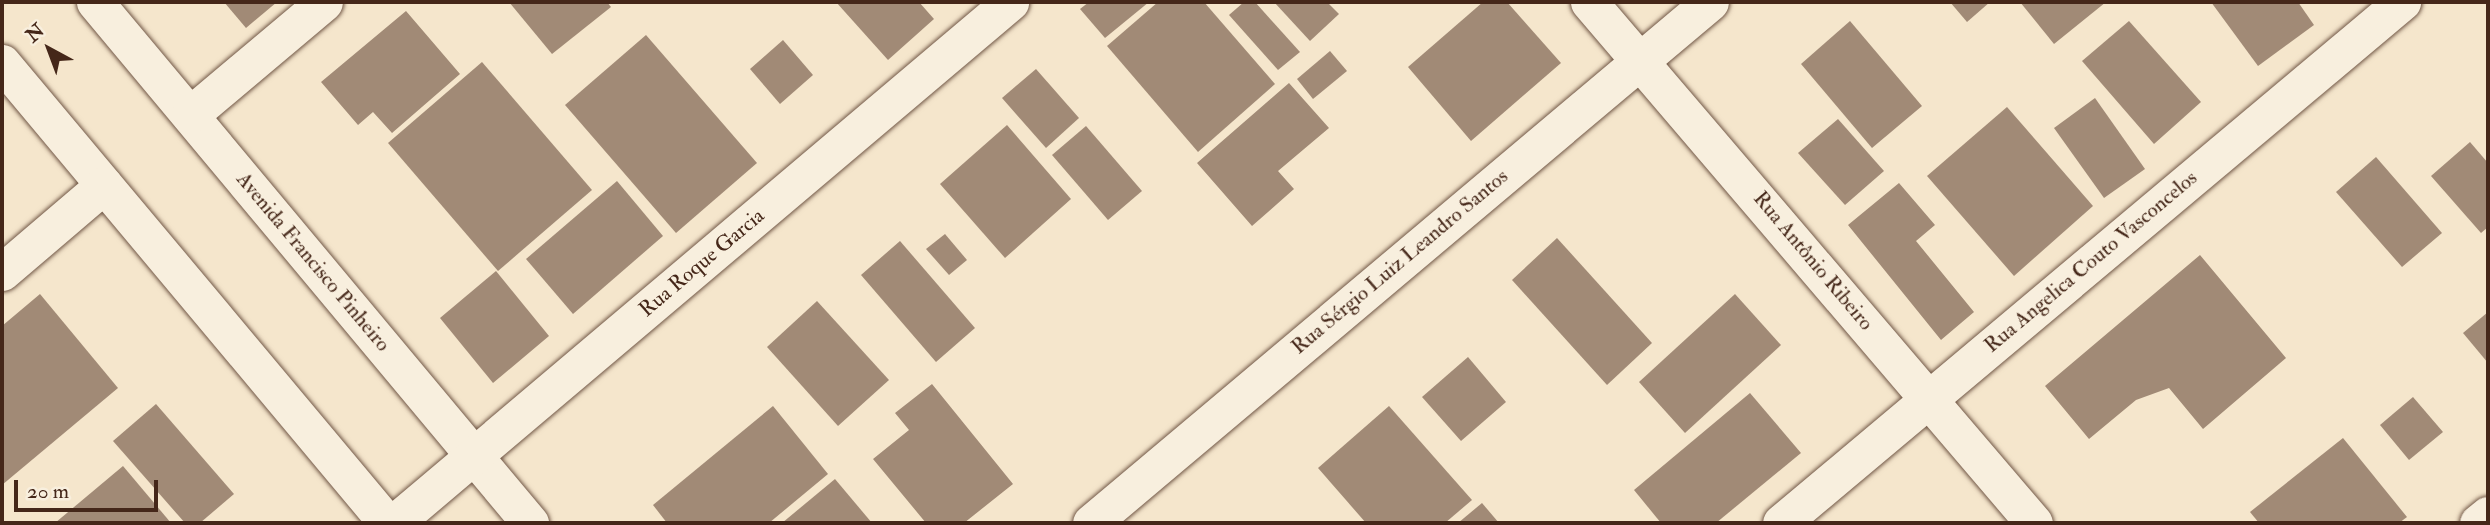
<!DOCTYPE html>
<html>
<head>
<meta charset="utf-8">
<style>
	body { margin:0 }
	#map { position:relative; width:2490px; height:525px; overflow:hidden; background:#f5e6cc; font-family:"IM FELL Double Pica",serif }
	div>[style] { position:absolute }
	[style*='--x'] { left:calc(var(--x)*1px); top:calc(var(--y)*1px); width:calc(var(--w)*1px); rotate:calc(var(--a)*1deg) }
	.building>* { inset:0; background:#a18a76 }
	.roads { filter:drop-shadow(0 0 2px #715746) drop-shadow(0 0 2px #715746) }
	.street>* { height:37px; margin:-18.5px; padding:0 18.5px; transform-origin:18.5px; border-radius:18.5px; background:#f8efde }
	span { translate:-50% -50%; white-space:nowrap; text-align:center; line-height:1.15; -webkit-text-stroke:5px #f8efde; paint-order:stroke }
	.street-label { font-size:21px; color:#452719 }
	.frame { position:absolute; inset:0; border:4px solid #452719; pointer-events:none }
	.north { position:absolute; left:14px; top:14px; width:70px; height:70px; -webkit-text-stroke:5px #f8efde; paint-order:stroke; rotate:319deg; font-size:19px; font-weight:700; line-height:28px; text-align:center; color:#452719 }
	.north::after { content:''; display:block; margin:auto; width:24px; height:32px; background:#452719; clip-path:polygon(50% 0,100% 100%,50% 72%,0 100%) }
	.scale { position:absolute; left:14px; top:480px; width:144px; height:32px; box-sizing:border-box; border:4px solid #452719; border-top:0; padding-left:9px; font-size:21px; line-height:24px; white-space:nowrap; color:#452719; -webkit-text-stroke:5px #f8efde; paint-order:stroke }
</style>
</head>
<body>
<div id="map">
	<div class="building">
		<div style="clip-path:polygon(224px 2px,277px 2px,246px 28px)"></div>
		<div style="clip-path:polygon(509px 2px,607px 2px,611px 7px,552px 54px)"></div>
		<div style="clip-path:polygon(836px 2px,919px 2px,934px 19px,888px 60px)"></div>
		<div style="clip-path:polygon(1089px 2px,1149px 2px,1105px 38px,1080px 9px)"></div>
		<div style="clip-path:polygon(1158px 2px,1204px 2px,1275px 84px,1198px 152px,1107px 46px)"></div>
		<div style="clip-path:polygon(1244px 2px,1255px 2px,1300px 52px,1278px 70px,1229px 15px)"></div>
		<div style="clip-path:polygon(1274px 2px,1327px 2px,1339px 14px,1310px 41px)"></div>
		<div style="clip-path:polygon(1483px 2px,1507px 2px,1561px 63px,1471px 141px,1408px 67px)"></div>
		<div style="clip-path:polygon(1950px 2px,1990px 2px,1967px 22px)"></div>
		<div style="clip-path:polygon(2020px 2px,2106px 2px,2054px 44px)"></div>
		<div style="clip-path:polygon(2211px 2px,2298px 2px,2314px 25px,2258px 66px)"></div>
		<div style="clip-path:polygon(406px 11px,460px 74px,392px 133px,373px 112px,358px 125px,321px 82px)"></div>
		<div style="clip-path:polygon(1850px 21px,1922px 106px,1872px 148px,1801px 64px)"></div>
		<div style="clip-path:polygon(2129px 21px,2201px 102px,2154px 144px,2082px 61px)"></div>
		<div style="clip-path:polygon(646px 35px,757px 163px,676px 233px,565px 105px)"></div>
		<div style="clip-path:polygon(783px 40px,813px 75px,780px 104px,750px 69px)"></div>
		<div style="clip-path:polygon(1330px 51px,1347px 71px,1313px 99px,1297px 79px)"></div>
		<div style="clip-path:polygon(482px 62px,592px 190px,498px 271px,388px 143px)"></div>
		<div style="clip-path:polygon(1036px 69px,1079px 118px,1046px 148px,1002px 98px)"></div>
		<div style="clip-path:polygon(1289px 83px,1329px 128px,1278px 171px,1294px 189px,1252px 226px,1197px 163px)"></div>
		<div style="clip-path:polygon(2095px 98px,2145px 169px,2104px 198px,2054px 128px)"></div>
		<div style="clip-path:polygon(2007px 107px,2093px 206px,2014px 276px,1927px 176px)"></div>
		<div style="clip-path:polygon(1838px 119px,1884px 171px,1845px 205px,1798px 153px)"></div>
		<div style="clip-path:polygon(1007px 125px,1071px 199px,1005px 258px,940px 184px)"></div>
		<div style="clip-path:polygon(1086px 126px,1142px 191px,1108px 220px,1052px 155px)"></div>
		<div style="clip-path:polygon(2470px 142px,2488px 163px,2488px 227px,2481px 233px,2431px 176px)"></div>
		<div style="clip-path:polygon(2376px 157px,2442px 233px,2402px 267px,2336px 192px)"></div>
		<div style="clip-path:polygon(617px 181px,663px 236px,573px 314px,526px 259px)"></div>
		<div style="clip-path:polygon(1899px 183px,1935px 225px,1916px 241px,1974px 312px,1941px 340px,1848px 225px)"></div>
		<div style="clip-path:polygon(945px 234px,967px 260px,949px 275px,926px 249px)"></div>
		<div style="clip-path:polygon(1557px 238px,1652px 343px,1607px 385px,1512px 280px)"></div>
		<div style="clip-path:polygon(900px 241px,975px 328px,936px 362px,861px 275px)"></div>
		<div style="clip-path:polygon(2200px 255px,2286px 358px,2203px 429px,2169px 388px,2136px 400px,2089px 439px,2045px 386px)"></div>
		<div style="clip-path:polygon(496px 271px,549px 336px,493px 383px,440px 318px)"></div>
		<div style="clip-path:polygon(40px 294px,118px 388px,2px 485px,2px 326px)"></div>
		<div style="clip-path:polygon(1735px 294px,1781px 345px,1685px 433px,1639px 382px)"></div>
		<div style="clip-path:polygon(817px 301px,889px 380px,838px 426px,767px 347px)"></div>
		<div style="clip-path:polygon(2488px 312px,2488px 363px,2463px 333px)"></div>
		<div style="clip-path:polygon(1468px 357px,1506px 402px,1461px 441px,1422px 397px)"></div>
		<div style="clip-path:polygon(932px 384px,1013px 484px,964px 523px,926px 523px,873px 459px,909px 430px,895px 413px)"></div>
		<div style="clip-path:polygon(1750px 393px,1801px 453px,1716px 523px,1661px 523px,1634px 490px)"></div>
		<div style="clip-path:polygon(2413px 397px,2443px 432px,2409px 460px,2380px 425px)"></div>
		<div style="clip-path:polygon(156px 404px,234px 494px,200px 523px,185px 523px,113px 441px)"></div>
		<div style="clip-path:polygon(773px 406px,828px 474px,769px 523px,667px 523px,653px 505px)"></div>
		<div style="clip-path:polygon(1389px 406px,1472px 500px,1445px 523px,1366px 523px,1318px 468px)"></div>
		<div style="clip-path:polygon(2343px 438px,2407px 517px,2399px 523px,2259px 523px,2250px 512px)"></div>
		<div style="clip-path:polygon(123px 466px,171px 523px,55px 523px)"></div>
		<div style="clip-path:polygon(835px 479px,872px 523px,782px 523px)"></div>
		<div style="clip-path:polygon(1482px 503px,1499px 523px,1458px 523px)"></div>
	</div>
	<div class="roads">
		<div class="street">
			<div style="--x:95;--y:2;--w:679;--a:50.14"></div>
			<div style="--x:1589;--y:2;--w:685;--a:49.5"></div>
			<div style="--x:2;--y:63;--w:600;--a:50.07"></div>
			<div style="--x:190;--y:115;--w:175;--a:-40.1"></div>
			<div style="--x:2;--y:272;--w:134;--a:-40.5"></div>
			<div style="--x:394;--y:523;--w:807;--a:-40.22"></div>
			<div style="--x:1091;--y:523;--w:809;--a:-40.09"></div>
			<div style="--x:1781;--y:523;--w:811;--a:-40"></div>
			<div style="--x:2478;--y:523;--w:13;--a:-39"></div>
		</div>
	</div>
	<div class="street-label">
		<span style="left:1813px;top:261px;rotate:50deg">Rua Antônio Ribeiro</span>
		<span style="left:313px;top:262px;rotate:50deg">Avenida Francisco Pinheiro</span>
		<span style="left:1400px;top:262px;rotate:-40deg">Rua Sérgio Luiz Leandro Santos</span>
		<span style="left:2091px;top:262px;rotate:-40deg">Rua Angelica Couto Vasconcelos</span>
		<span style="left:702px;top:263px;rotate:-40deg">Rua Roque Garcia</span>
	</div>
	<div class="frame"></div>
	<div class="north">N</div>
	<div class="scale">20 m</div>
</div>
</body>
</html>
